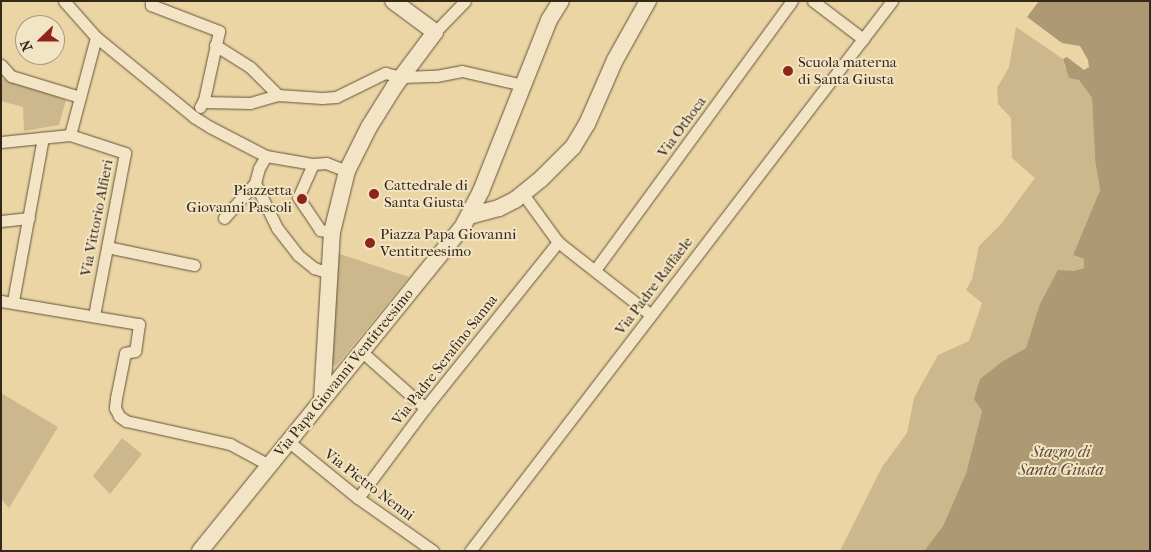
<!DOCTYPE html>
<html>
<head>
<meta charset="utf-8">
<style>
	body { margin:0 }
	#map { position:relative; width:1151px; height:552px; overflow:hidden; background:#ebd5a4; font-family:"IM FELL French Canon",serif }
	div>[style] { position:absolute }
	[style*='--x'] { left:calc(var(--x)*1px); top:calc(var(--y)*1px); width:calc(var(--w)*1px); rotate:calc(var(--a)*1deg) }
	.green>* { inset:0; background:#ccb88c }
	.water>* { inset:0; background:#ad9a75 }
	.roads { filter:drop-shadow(0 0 1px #62533c) drop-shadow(0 0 1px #62533c) }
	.street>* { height:11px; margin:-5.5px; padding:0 5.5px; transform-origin:5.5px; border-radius:5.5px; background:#f2e4c4 }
	.secondary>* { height:16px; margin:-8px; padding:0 8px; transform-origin:8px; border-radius:8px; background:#f2e4c4 }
	.dots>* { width:14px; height:14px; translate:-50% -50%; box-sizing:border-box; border:2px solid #f2e4c4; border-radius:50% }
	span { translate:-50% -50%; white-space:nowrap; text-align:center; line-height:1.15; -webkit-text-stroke:4px #f2e4c4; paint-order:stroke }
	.poi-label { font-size:15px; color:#342819 }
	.left { translate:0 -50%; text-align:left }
	.right { translate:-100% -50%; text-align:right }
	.street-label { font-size:15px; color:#342819 }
	.water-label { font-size:16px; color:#584a35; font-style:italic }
	.frame { position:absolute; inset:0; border:2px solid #342819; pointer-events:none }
	.north { position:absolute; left:15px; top:15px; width:50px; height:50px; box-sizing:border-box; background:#f2e4c4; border:1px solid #a69980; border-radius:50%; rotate:248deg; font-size:14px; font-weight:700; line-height:20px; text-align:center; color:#342819 }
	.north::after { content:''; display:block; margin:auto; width:18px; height:22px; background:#8f2418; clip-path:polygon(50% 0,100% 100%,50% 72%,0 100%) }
</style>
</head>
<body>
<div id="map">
	<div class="green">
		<div style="clip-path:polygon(1016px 27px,1063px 59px,1065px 68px,1079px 80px,1092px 98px,1095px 160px,1100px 190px,1073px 255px,1084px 259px,1084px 268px,1074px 271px,1039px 306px,1026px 348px,1003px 361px,982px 411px,966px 473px,943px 526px,924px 551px,840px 551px,882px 467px,907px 433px,914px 398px,938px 355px,969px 341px,982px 303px,966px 290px,972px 279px,979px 246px,1001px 224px,1035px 178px,1012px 158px,1011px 118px,998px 104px,997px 88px,1009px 67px)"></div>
		<div style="clip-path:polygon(1px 78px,66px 100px,59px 125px,24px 131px,23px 107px,1px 101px)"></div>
		<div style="clip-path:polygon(337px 253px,409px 277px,336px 366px,329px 364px)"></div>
		<div style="clip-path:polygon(1px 393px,58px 427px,9px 508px,1px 499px)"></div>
		<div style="clip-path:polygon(122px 438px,142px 454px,110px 494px,93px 476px)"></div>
	</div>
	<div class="water">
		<div style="clip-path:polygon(1039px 1px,1150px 1px,1150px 551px,924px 551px,943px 526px,966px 473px,982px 411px,974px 399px,980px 379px,1003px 361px,1026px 348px,1039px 306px,1058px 270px,1074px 271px,1084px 268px,1084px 259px,1073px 255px,1100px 190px,1095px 160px,1092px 98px,1079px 80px,1069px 78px,1063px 59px,1067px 57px,1084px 70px,1089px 67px,1088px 60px,1080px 46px,1062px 43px,1027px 17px)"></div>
	</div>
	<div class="roads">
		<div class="street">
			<div style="--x:64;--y:1;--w:48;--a:48.4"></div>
			<div style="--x:96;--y:37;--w:127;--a:39.2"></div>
			<div style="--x:194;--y:117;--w:19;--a:32"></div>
			<div style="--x:210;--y:127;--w:63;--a:27.4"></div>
			<div style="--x:266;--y:156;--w:48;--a:9.7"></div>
			<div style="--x:313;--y:164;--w:13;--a:-4"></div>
			<div style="--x:326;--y:163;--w:22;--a:21"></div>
			<div style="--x:151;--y:1;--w:4;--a:90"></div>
			<div style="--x:151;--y:5;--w:73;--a:20.9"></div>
			<div style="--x:219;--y:31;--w:71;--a:102.3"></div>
			<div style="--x:204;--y:100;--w:8;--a:120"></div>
			<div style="--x:813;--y:1;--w:63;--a:37.2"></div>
			<div style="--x:435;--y:32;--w:43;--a:-45.9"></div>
			<div style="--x:215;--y:45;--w:41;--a:32.2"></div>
			<div style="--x:250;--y:67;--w:40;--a:45"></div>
			<div style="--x:1;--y:65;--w:15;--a:48"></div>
			<div style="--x:11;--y:76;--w:72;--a:16.9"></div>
			<div style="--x:204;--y:102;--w:46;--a:1.2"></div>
			<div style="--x:250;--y:103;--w:29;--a:-16"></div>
			<div style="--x:278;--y:95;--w:44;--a:3.9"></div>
			<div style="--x:322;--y:98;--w:14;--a:-4"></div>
			<div style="--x:336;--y:97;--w:55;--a:-26.1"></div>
			<div style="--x:385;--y:73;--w:16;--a:14"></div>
			<div style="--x:401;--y:77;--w:35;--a:-2"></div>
			<div style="--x:436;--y:76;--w:26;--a:-11"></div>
			<div style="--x:462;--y:71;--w:63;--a:12.9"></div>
			<div style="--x:70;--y:135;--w:101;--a:-75.1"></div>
			<div style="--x:1;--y:142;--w:69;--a:-5.8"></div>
			<div style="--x:70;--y:135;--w:58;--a:18.1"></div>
			<div style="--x:125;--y:153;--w:166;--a:100.8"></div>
			<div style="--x:266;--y:156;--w:14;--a:120"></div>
			<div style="--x:259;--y:168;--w:16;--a:105"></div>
			<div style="--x:255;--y:183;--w:50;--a:63.9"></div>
			<div style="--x:277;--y:228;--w:34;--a:52"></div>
			<div style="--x:298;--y:255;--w:21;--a:39"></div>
			<div style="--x:314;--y:268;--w:16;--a:18"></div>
			<div style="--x:313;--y:164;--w:36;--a:114"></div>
			<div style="--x:298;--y:197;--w:40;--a:56"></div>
			<div style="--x:320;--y:230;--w:12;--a:9"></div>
			<div style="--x:523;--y:194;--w:59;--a:53.9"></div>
			<div style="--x:558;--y:242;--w:118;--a:38.1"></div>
			<div style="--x:224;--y:218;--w:47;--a:-48.5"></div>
			<div style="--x:1;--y:221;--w:28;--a:-6"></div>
			<div style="--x:107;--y:247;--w:89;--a:11.7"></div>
			<div style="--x:595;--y:270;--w:333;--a:-53.8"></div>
			<div style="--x:1;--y:301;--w:140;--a:9.5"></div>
			<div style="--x:139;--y:324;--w:27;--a:98"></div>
			<div style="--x:135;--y:351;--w:10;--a:169"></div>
			<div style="--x:125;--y:353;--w:46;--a:101.3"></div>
			<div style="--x:116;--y:398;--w:10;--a:96"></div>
			<div style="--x:115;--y:408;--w:9;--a:63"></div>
			<div style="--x:119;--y:416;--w:9;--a:36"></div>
			<div style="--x:126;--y:421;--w:107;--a:12.5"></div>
			<div style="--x:230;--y:444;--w:44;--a:28.3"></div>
			<div style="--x:13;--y:301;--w:166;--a:-79.6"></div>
			<div style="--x:361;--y:351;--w:86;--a:41.7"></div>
			<div style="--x:288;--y:441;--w:90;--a:39.2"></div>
			<div style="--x:358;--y:498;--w:92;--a:35.2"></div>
			<div style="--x:358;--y:498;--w:112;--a:-53.3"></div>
			<div style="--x:425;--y:408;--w:213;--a:-51.3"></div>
			<div style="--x:470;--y:551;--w:693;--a:-52.5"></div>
		</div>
		<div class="secondary">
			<div style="--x:469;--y:216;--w:31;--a:-15"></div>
			<div style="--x:499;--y:208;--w:18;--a:-27"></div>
			<div style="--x:515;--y:200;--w:33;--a:-39"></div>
			<div style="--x:541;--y:179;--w:45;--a:-45"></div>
			<div style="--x:573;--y:147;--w:27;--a:-59"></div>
			<div style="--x:587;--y:124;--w:70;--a:-66.4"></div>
			<div style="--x:615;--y:60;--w:68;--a:-60.8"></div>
			<div style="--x:322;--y:400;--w:168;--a:-86.6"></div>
			<div style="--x:332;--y:232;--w:63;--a:-76.2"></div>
			<div style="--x:347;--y:171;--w:49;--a:-63.4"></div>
			<div style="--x:369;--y:127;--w:47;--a:-58"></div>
			<div style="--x:394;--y:87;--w:69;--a:-53.3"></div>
			<div style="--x:435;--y:32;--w:52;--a:-143.6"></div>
			<div style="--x:200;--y:551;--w:416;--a:-51"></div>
			<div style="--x:462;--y:228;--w:42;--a:-62.8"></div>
			<div style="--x:481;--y:191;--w:184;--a:-68.3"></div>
			<div style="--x:549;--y:20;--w:22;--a:-58"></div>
		</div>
	</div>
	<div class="dots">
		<div style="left:788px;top:71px;background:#8f2418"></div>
		<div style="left:374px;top:194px;background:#8f2418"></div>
		<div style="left:302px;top:199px;background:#8f2418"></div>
		<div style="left:370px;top:243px;background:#8f2418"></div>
	</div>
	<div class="poi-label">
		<span class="left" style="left:798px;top:71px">Scuola materna<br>di Santa Giusta</span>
		<span class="left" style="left:384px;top:194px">Cattedrale di<br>Santa Giusta</span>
		<span class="right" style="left:292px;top:199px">Piazzetta<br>Giovanni Pascoli</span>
		<span class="left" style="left:380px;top:243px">Piazza Papa Giovanni<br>Ventitreesimo</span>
	</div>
	<div class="street-label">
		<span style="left:682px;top:127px;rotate:-54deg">Via Othoca</span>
		<span style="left:97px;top:218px;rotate:-79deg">Via Vittorio Alfieri</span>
		<span style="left:654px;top:286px;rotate:-53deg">Via Padre Raffaele</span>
		<span style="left:445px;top:360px;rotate:-52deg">Via Padre Serafino Sanna</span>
		<span style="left:344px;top:373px;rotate:-51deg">Via Papa Giovanni Ventitreesimo</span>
		<span style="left:369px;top:485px;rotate:37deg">Via Pietro Nenni</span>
	</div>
	<div class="water-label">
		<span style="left:1061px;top:461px">Stagno di<br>Santa Giusta</span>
	</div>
	<div class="frame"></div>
	<div class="north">N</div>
</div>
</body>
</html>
